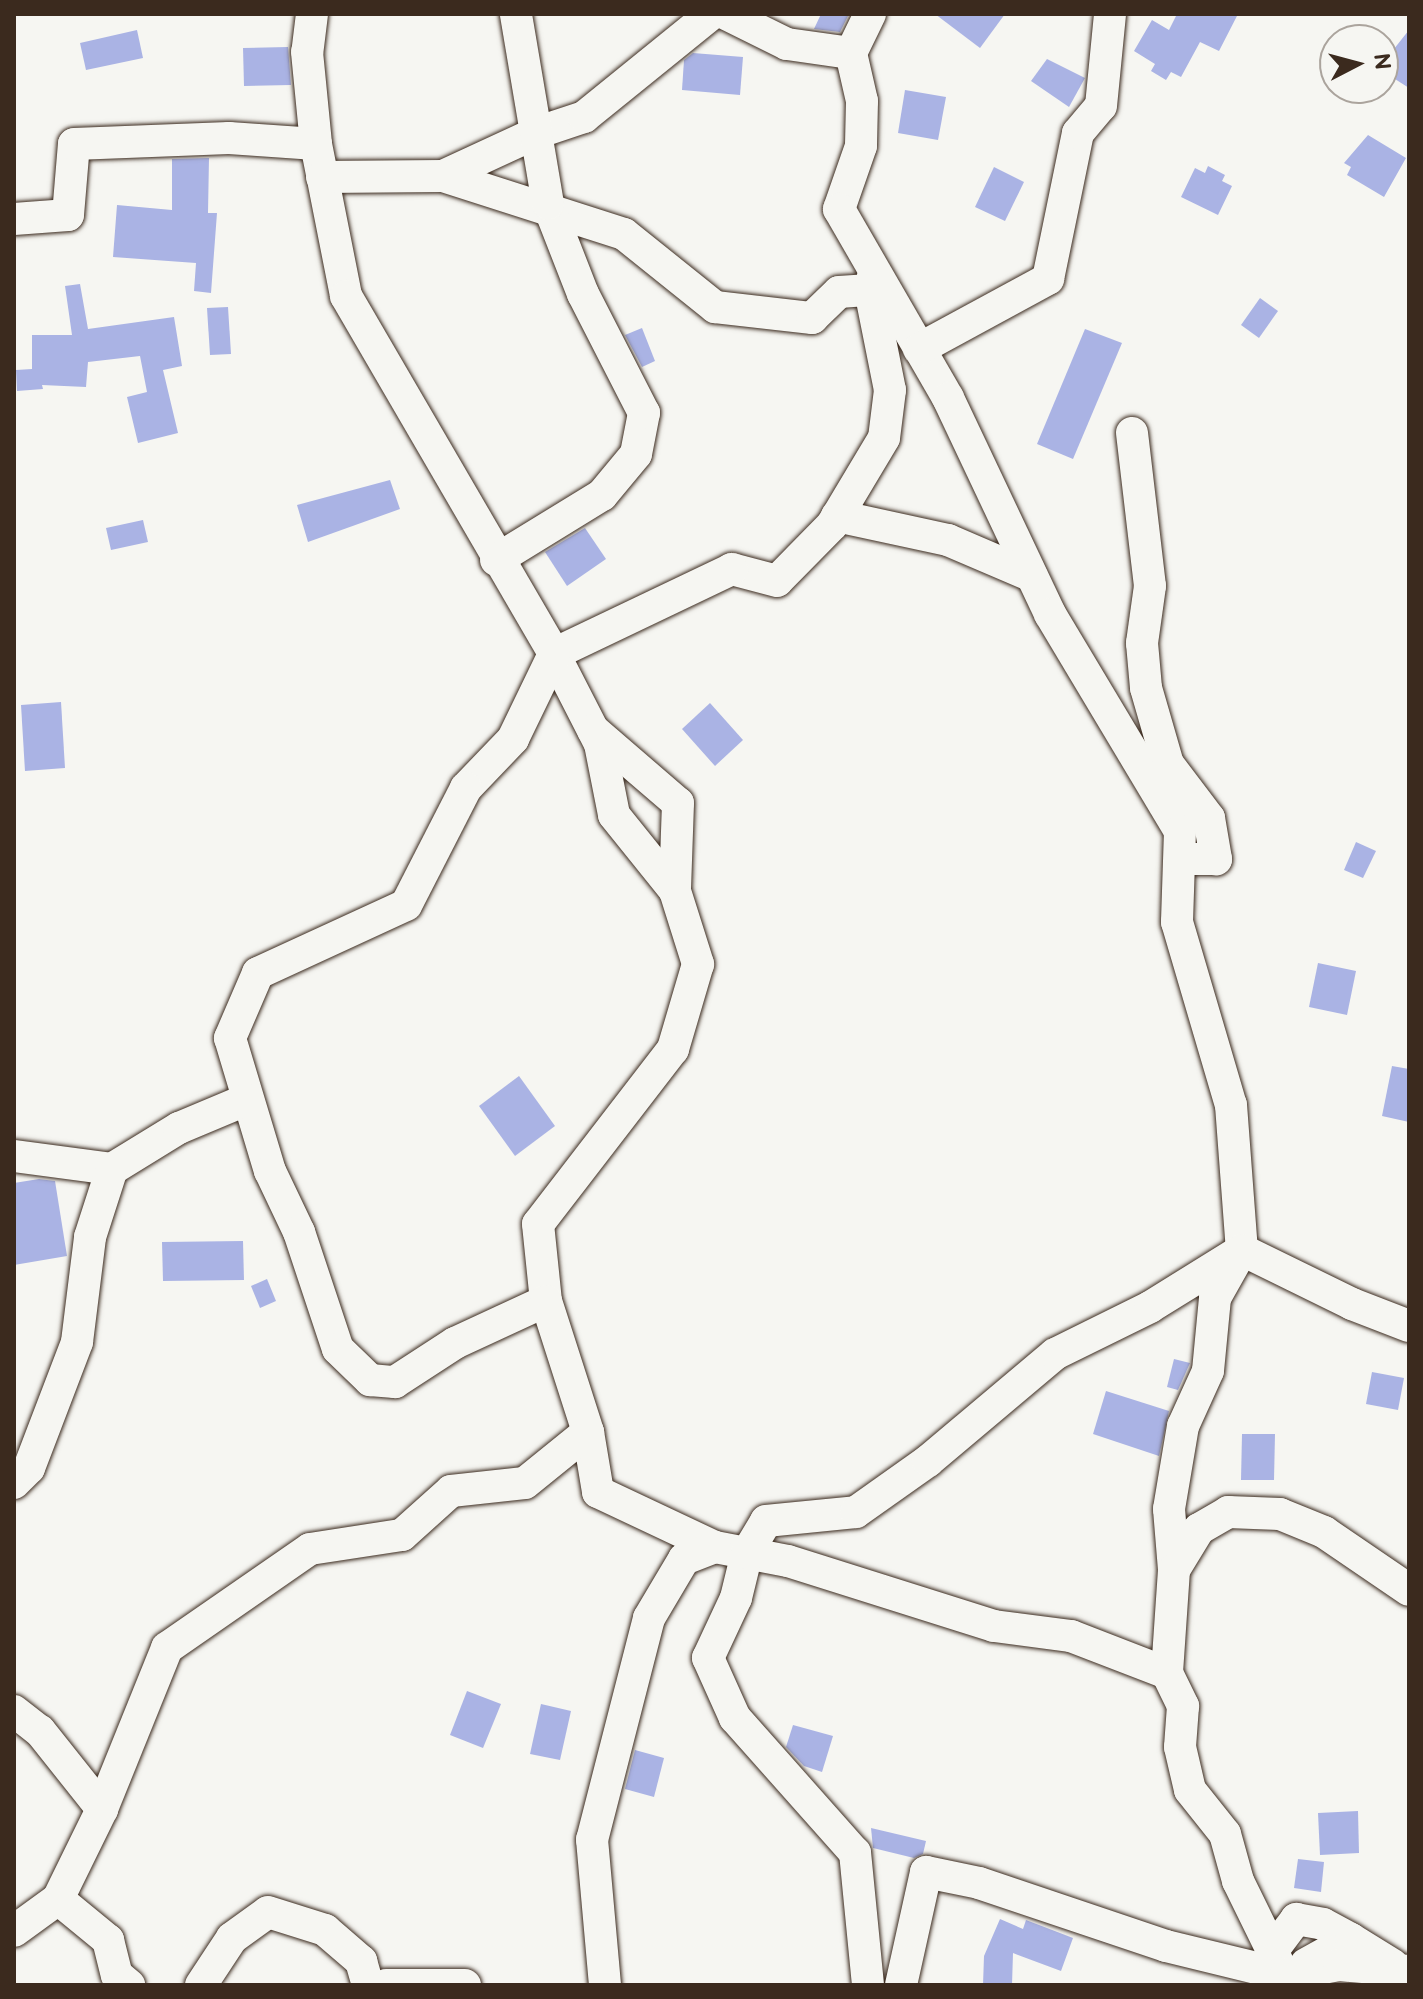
<!DOCTYPE html>
<html>
<head>
<meta charset="utf-8">
<style>
	body { margin:0 }
	#map { position:relative; width:1423px; height:1999px; overflow:hidden; background:#f6f6f2; font-family:"Balsamiq Sans",sans-serif }
	div>[style] { position:absolute }
	[style*='--x'] { left:calc(var(--x)*1px); top:calc(var(--y)*1px); width:calc(var(--w)*1px); rotate:calc(var(--a)*1deg) }
	.building>* { inset:0; background:#aab3e4 }
	.roads { filter:drop-shadow(0 0 2px #3b2a1e) drop-shadow(0 0 2px #3b2a1e) }
	.minor>* { height:32px; margin:-16px; padding:0 16px; transform-origin:16px; border-radius:16px; background:#f6f6f2 }
	span { translate:-50% -50%; white-space:nowrap; text-align:center; line-height:1.15; -webkit-text-stroke:6px #f6f6f2; paint-order:stroke }
	.frame { position:absolute; inset:0; border:16px solid #3b2a1e; pointer-events:none }
	.north { position:absolute; left:1319px; top:24px; width:80px; height:80px; box-sizing:border-box; background:#f6f6f2; border:2px solid #aba49d; border-radius:50%; rotate:84deg; font-size:22px; font-weight:700; line-height:32px; text-align:center; color:#3b2a1e }
	.north::after { content:''; display:block; margin:auto; width:28px; height:36px; background:#3b2a1e; clip-path:polygon(50% 0,100% 100%,50% 72%,0 100%) }
</style>
</head>
<body>
<div id="map">
	<div class="building">
		<div style="clip-path:polygon(821px 14px,849px 14px,840px 32px,814px 29px)"></div>
		<div style="clip-path:polygon(935px 14px,1005px 14px,980px 48px)"></div>
		<div style="clip-path:polygon(1177px 14px,1238px 14px,1219px 51px,1200px 42px,1181px 77px,1171px 72px,1166px 80px,1151px 71px,1155px 64px,1134px 51px,1152px 20px,1169px 30px)"></div>
		<div style="clip-path:polygon(137px 30px,143px 58px,86px 70px,80px 43px)"></div>
		<div style="clip-path:polygon(1409px 30px,1409px 88px,1384px 72px,1390px 62px,1386px 59px)"></div>
		<div style="clip-path:polygon(288px 47px,291px 85px,244px 86px,243px 48px)"></div>
		<div style="clip-path:polygon(693px 53px,743px 57px,740px 95px,682px 90px,684px 60px)"></div>
		<div style="clip-path:polygon(1047px 59px,1085px 78px,1069px 107px,1031px 81px)"></div>
		<div style="clip-path:polygon(905px 90px,946px 97px,938px 140px,898px 133px)"></div>
		<div style="clip-path:polygon(1368px 135px,1406px 158px,1384px 197px,1347px 175px,1351px 167px,1344px 163px)"></div>
		<div style="clip-path:polygon(209px 158px,208px 213px,217px 213px,211px 293px,194px 291px,196px 263px,113px 257px,117px 205px,172px 210px,172px 159px)"></div>
		<div style="clip-path:polygon(1208px 166px,1225px 175px,1222px 181px,1232px 186px,1218px 215px,1181px 197px,1195px 168px,1205px 173px)"></div>
		<div style="clip-path:polygon(994px 167px,1024px 182px,1005px 221px,975px 207px)"></div>
		<div style="clip-path:polygon(80px 284px,88px 329px,174px 317px,182px 366px,163px 370px,178px 433px,138px 443px,127px 397px,147px 392px,140px 356px,88px 362px,86px 387px,42px 385px,43px 389px,17px 391px,16px 370px,32px 369px,32px 335px,72px 335px,65px 286px)"></div>
		<div style="clip-path:polygon(1260px 298px,1278px 311px,1259px 338px,1241px 325px)"></div>
		<div style="clip-path:polygon(228px 307px,231px 354px,210px 355px,207px 308px)"></div>
		<div style="clip-path:polygon(642px 328px,655px 361px,642px 367px,625px 335px)"></div>
		<div style="clip-path:polygon(1085px 329px,1122px 343px,1073px 459px,1037px 444px)"></div>
		<div style="clip-path:polygon(390px 480px,400px 509px,308px 542px,297px 505px)"></div>
		<div style="clip-path:polygon(143px 520px,148px 542px,111px 550px,106px 528px)"></div>
		<div style="clip-path:polygon(585px 528px,606px 559px,567px 586px,545px 552px)"></div>
		<div style="clip-path:polygon(61px 702px,65px 768px,25px 771px,21px 705px)"></div>
		<div style="clip-path:polygon(710px 703px,743px 740px,715px 766px,682px 729px)"></div>
		<div style="clip-path:polygon(1356px 842px,1376px 851px,1363px 878px,1344px 870px)"></div>
		<div style="clip-path:polygon(1318px 963px,1356px 971px,1347px 1015px,1309px 1007px)"></div>
		<div style="clip-path:polygon(1392px 1066px,1409px 1069px,1409px 1122px,1382px 1116px)"></div>
		<div style="clip-path:polygon(519px 1076px,555px 1126px,515px 1156px,479px 1106px)"></div>
		<div style="clip-path:polygon(39px 1179px,55px 1181px,67px 1256px,14px 1265px,14px 1183px)"></div>
		<div style="clip-path:polygon(243px 1241px,244px 1280px,163px 1281px,162px 1242px)"></div>
		<div style="clip-path:polygon(267px 1279px,276px 1301px,260px 1308px,251px 1286px)"></div>
		<div style="clip-path:polygon(1174px 1359px,1190px 1363px,1178px 1390px,1167px 1387px)"></div>
		<div style="clip-path:polygon(1372px 1372px,1404px 1378px,1398px 1410px,1366px 1404px)"></div>
		<div style="clip-path:polygon(1106px 1391px,1169px 1411px,1159px 1456px,1093px 1434px)"></div>
		<div style="clip-path:polygon(1242px 1434px,1275px 1434px,1274px 1480px,1241px 1480px)"></div>
		<div style="clip-path:polygon(467px 1691px,501px 1704px,483px 1748px,450px 1735px)"></div>
		<div style="clip-path:polygon(541px 1704px,571px 1711px,560px 1760px,530px 1754px)"></div>
		<div style="clip-path:polygon(793px 1725px,833px 1736px,822px 1772px,804px 1766px,786px 1747px)"></div>
		<div style="clip-path:polygon(635px 1750px,664px 1758px,654px 1797px,625px 1789px)"></div>
		<div style="clip-path:polygon(1358px 1811px,1359px 1853px,1320px 1855px,1318px 1813px)"></div>
		<div style="clip-path:polygon(871px 1828px,926px 1841px,923px 1854px,914px 1858px,873px 1848px)"></div>
		<div style="clip-path:polygon(1298px 1859px,1324px 1862px,1321px 1892px,1294px 1888px)"></div>
		<div style="clip-path:polygon(1000px 1919px,1023px 1929px,1026px 1920px,1073px 1938px,1061px 1971px,1013px 1953px,1012px 1985px,983px 1985px,984px 1956px)"></div>
	</div>
	<div class="roads">
		<div class="minor">
			<div style="--x:312;--y:14;--w:38;--a:97"></div>
			<div style="--x:307;--y:52;--w:92;--a:84.4"></div>
			<div style="--x:316;--y:144;--w:155;--a:78.8"></div>
			<div style="--x:346;--y:296;--w:414;--a:59.8"></div>
			<div style="--x:554;--y:654;--w:101;--a:62.9"></div>
			<div style="--x:600;--y:744;--w:72;--a:78.8"></div>
			<div style="--x:614;--y:815;--w:97;--a:51.2"></div>
			<div style="--x:675;--y:891;--w:77;--a:72.5"></div>
			<div style="--x:698;--y:964;--w:89;--a:106.4"></div>
			<div style="--x:673;--y:1049;--w:221;--a:127.6"></div>
			<div style="--x:538;--y:1224;--w:77;--a:84.1"></div>
			<div style="--x:726;--y:14;--w:68;--a:26.2"></div>
			<div style="--x:787;--y:44;--w:65;--a:8"></div>
			<div style="--x:870;--y:14;--w:43;--a:116"></div>
			<div style="--x:851;--y:53;--w:49;--a:77.1"></div>
			<div style="--x:862;--y:101;--w:45;--a:91.3"></div>
			<div style="--x:861;--y:146;--w:67;--a:109.2"></div>
			<div style="--x:839;--y:209;--w:218;--a:60"></div>
			<div style="--x:948;--y:398;--w:239;--a:64.7"></div>
			<div style="--x:1050;--y:614;--w:253;--a:59.1"></div>
			<div style="--x:1180;--y:831;--w:91;--a:91.9"></div>
			<div style="--x:1177;--y:922;--w:191;--a:73.6"></div>
			<div style="--x:1231;--y:1105;--w:145;--a:85.7"></div>
			<div style="--x:1242;--y:1250;--w:55;--a:119.4"></div>
			<div style="--x:1215;--y:1298;--w:73;--a:95.5"></div>
			<div style="--x:1208;--y:1371;--w:60;--a:114.4"></div>
			<div style="--x:1183;--y:1426;--w:84;--a:99.6"></div>
			<div style="--x:1169;--y:1509;--w:61;--a:85.3"></div>
			<div style="--x:1174;--y:1570;--w:48;--a:-58.6"></div>
			<div style="--x:1199;--y:1529;--w:34;--a:-30"></div>
			<div style="--x:1228;--y:1512;--w:52;--a:2.2"></div>
			<div style="--x:1280;--y:1514;--w:48;--a:22.2"></div>
			<div style="--x:1324;--y:1532;--w:103;--a:34.3"></div>
			<div style="--x:443;--y:176;--w:190;--a:17.8"></div>
			<div style="--x:624;--y:234;--w:117;--a:38.7"></div>
			<div style="--x:715;--y:307;--w:98;--a:6.5"></div>
			<div style="--x:812;--y:318;--w:37;--a:-44"></div>
			<div style="--x:839;--y:292;--w:31;--a:-4"></div>
			<div style="--x:322;--y:177;--w:121;--a:-0.5"></div>
			<div style="--x:443;--y:176;--w:102;--a:-24.8"></div>
			<div style="--x:536;--y:133;--w:51;--a:-18.4"></div>
			<div style="--x:584;--y:117;--w:164;--a:-39"></div>
			<div style="--x:14;--y:219;--w:54;--a:-4.2"></div>
			<div style="--x:68;--y:215;--w:71;--a:-85.2"></div>
			<div style="--x:74;--y:144;--w:155;--a:-2.2"></div>
			<div style="--x:229;--y:138;--w:87;--a:3.9"></div>
			<div style="--x:874;--y:272;--w:18;--a:103"></div>
			<div style="--x:870;--y:290;--w:102;--a:78.7"></div>
			<div style="--x:890;--y:390;--w:48;--a:97.1"></div>
			<div style="--x:884;--y:438;--w:101;--a:120.9"></div>
			<div style="--x:832;--y:525;--w:78;--a:134.5"></div>
			<div style="--x:777;--y:581;--w:47;--a:-165.1"></div>
			<div style="--x:732;--y:569;--w:197;--a:154.5"></div>
			<div style="--x:554;--y:654;--w:94;--a:115.8"></div>
			<div style="--x:513;--y:739;--w:68;--a:133.8"></div>
			<div style="--x:466;--y:788;--w:131;--a:117.1"></div>
			<div style="--x:406;--y:905;--w:163;--a:155.3"></div>
			<div style="--x:258;--y:973;--w:71;--a:113.3"></div>
			<div style="--x:230;--y:1038;--w:139;--a:73.3"></div>
			<div style="--x:270;--y:1171;--w:68;--a:64.6"></div>
			<div style="--x:299;--y:1232;--w:123;--a:71.6"></div>
			<div style="--x:338;--y:1349;--w:45;--a:44.1"></div>
			<div style="--x:370;--y:1380;--w:25;--a:5"></div>
			<div style="--x:395;--y:1382;--w:72;--a:-33"></div>
			<div style="--x:455;--y:1343;--w:100;--a:-24.8"></div>
			<div style="--x:546;--y:1301;--w:138;--a:72.2"></div>
			<div style="--x:588;--y:1432;--w:61;--a:80.5"></div>
			<div style="--x:598;--y:1492;--w:129;--a:25.2"></div>
			<div style="--x:715;--y:1547;--w:74;--a:10.9"></div>
			<div style="--x:788;--y:1561;--w:216;--a:17.5"></div>
			<div style="--x:994;--y:1626;--w:78;--a:7.4"></div>
			<div style="--x:1071;--y:1636;--w:103;--a:21.1"></div>
			<div style="--x:919;--y:349;--w:147;--a:-28.5"></div>
			<div style="--x:1048;--y:279;--w:149;--a:-78.4"></div>
			<div style="--x:1078;--y:133;--w:35;--a:-50"></div>
			<div style="--x:1101;--y:106;--w:92;--a:-84.4"></div>
			<div style="--x:1132;--y:433;--w:154;--a:83.3"></div>
			<div style="--x:1150;--y:586;--w:58;--a:98"></div>
			<div style="--x:1142;--y:643;--w:45;--a:84.9"></div>
			<div style="--x:1146;--y:688;--w:79;--a:73.9"></div>
			<div style="--x:1168;--y:764;--w:68;--a:52.8"></div>
			<div style="--x:1209;--y:818;--w:42;--a:80.3"></div>
			<div style="--x:1216;--y:859;--w:34;--a:180"></div>
			<div style="--x:837;--y:516;--w:114;--a:12.2"></div>
			<div style="--x:948;--y:540;--w:91;--a:23.2"></div>
			<div style="--x:496;--y:560;--w:124;--a:-31.5"></div>
			<div style="--x:602;--y:495;--w:53;--a:-50.3"></div>
			<div style="--x:636;--y:454;--w:42;--a:-79"></div>
			<div style="--x:644;--y:413;--w:134;--a:-117.1"></div>
			<div style="--x:583;--y:294;--w:97;--a:-111.3"></div>
			<div style="--x:548;--y:204;--w:193;--a:-99.6"></div>
			<div style="--x:593;--y:730;--w:112;--a:40.7"></div>
			<div style="--x:678;--y:803;--w:88;--a:92"></div>
			<div style="--x:14;--y:1156;--w:99;--a:7.6"></div>
			<div style="--x:14;--y:1483;--w:21;--a:-45"></div>
			<div style="--x:29;--y:1468;--w:135;--a:-69.1"></div>
			<div style="--x:77;--y:1342;--w:106;--a:-82.9"></div>
			<div style="--x:90;--y:1237;--w:71;--a:-72.1"></div>
			<div style="--x:112;--y:1169;--w:79;--a:-31.5"></div>
			<div style="--x:179;--y:1128;--w:73;--a:-22.7"></div>
			<div style="--x:1174;--y:1570;--w:103;--a:93.9"></div>
			<div style="--x:1167;--y:1673;--w:37;--a:64"></div>
			<div style="--x:1183;--y:1706;--w:41;--a:94.2"></div>
			<div style="--x:1180;--y:1747;--w:44;--a:76.9"></div>
			<div style="--x:1190;--y:1790;--w:56;--a:51.5"></div>
			<div style="--x:1225;--y:1834;--w:49;--a:74.5"></div>
			<div style="--x:1238;--y:1881;--w:116;--a:63.9"></div>
			<div style="--x:14;--y:1711;--w:33;--a:38"></div>
			<div style="--x:40;--y:1731;--w:100;--a:51.5"></div>
			<div style="--x:58;--y:1899;--w:65;--a:39.4"></div>
			<div style="--x:108;--y:1940;--w:36;--a:76"></div>
			<div style="--x:117;--y:1975;--w:16;--a:40"></div>
			<div style="--x:14;--y:1931;--w:54;--a:-36"></div>
			<div style="--x:58;--y:1899;--w:100;--a:-63.9"></div>
			<div style="--x:102;--y:1809;--w:174;--a:-68"></div>
			<div style="--x:167;--y:1648;--w:174;--a:-34.7"></div>
			<div style="--x:310;--y:1549;--w:93;--a:-8.7"></div>
			<div style="--x:402;--y:1535;--w:66;--a:-41.9"></div>
			<div style="--x:451;--y:1491;--w:74;--a:-6.2"></div>
			<div style="--x:525;--y:1483;--w:81;--a:-39"></div>
			<div style="--x:1273;--y:1950;--w:39;--a:-53"></div>
			<div style="--x:1296;--y:1919;--w:27;--a:10"></div>
			<div style="--x:1323;--y:1924;--w:32;--a:28"></div>
			<div style="--x:1306;--y:1964;--w:51;--a:-29.1"></div>
			<div style="--x:1351;--y:1939;--w:49;--a:31.8"></div>
			<div style="--x:201;--y:1985;--w:56;--a:-56.6"></div>
			<div style="--x:232;--y:1938;--w:44;--a:-35.8"></div>
			<div style="--x:268;--y:1912;--w:60;--a:17.5"></div>
			<div style="--x:325;--y:1930;--w:48;--a:40.7"></div>
			<div style="--x:361;--y:1961;--w:25;--a:74"></div>
			<div style="--x:386;--y:1985;--w:79;--a:0"></div>
			<div style="--x:605;--y:1985;--w:146;--a:-95.1"></div>
			<div style="--x:592;--y:1840;--w:229;--a:-75.6"></div>
			<div style="--x:649;--y:1618;--w:69;--a:-59.3"></div>
			<div style="--x:684;--y:1559;--w:33;--a:-21"></div>
			<div style="--x:868;--y:1985;--w:133;--a:-95.6"></div>
			<div style="--x:855;--y:1853;--w:181;--a:-131.6"></div>
			<div style="--x:735;--y:1718;--w:66;--a:-114.2"></div>
			<div style="--x:708;--y:1658;--w:66;--a:-65"></div>
			<div style="--x:736;--y:1598;--w:46;--a:-76.3"></div>
			<div style="--x:747;--y:1553;--w:37;--a:-59"></div>
			<div style="--x:766;--y:1521;--w:90;--a:-5.7"></div>
			<div style="--x:856;--y:1512;--w:88;--a:-35.3"></div>
			<div style="--x:928;--y:1461;--w:166;--a:-40.1"></div>
			<div style="--x:1055;--y:1354;--w:106;--a:-26.3"></div>
			<div style="--x:1150;--y:1307;--w:108;--a:-31.8"></div>
			<div style="--x:1242;--y:1250;--w:123;--a:26.1"></div>
			<div style="--x:1352;--y:1304;--w:61;--a:21.1"></div>
			<div style="--x:901;--y:1985;--w:116;--a:-77.5"></div>
			<div style="--x:926;--y:1872;--w:54;--a:11.7"></div>
			<div style="--x:979;--y:1883;--w:197;--a:18.6"></div>
			<div style="--x:1166;--y:1946;--w:122;--a:13.7"></div>
			<div style="--x:1285;--y:1975;--w:55;--a:-10.5"></div>
			<div style="--x:1339;--y:1965;--w:70;--a:4.9"></div>
		</div>
	</div>
	<div class="frame"></div>
	<div class="north">N</div>
</div>
</body>
</html>
